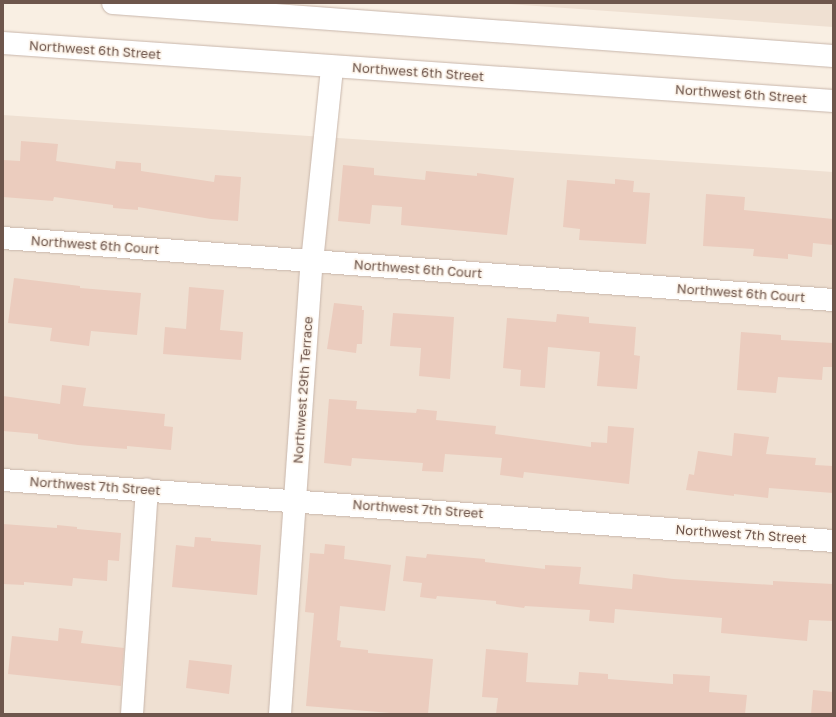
<!DOCTYPE html>
<html>
<head>
<meta charset="utf-8">
<style>
	body { margin:0 }
	#map { position:relative; width:836px; height:717px; overflow:hidden; background:#f9efe3; font-family:"Golos Text",sans-serif }
	div>[style] { position:absolute }
	[style*='--x'] { left:calc(var(--x)*1px); top:calc(var(--y)*1px); width:calc(var(--w)*1px); rotate:calc(var(--a)*1deg) }
	.residential>* { inset:0; background:#efe0d2 }
	.building>* { inset:0; background:#ebccbe }
	.roads { filter:drop-shadow(0 0 1px #c8b6ab) drop-shadow(0 0 1px #c8b6ab) }
	.minor>* { height:22px; margin:-11px; padding:0 11px; transform-origin:11px; border-radius:11px; background:#fff }
	span { translate:-50% -50%; white-space:nowrap; text-align:center; line-height:1.15; -webkit-text-stroke:3px #fcf3e9; paint-order:stroke }
	.street-label { font-size:13px; color:#6e564c }
	.frame { position:absolute; inset:0; border:4px solid #6e564c; pointer-events:none }
</style>
</head>
<body>
<div id="map">
	<div class="residential">
		<div style="clip-path:polygon(495px 3px,833px 3px,833px 27px)"></div>
		<div style="clip-path:polygon(3px 115px,833px 172px,833px 714px,3px 714px)"></div>
	</div>
	<div class="building">
		<div style="clip-path:polygon(21px 141px,58px 144px,56px 161px,115px 169px,116px 161px,141px 163px,141px 171px,214px 182px,215px 175px,241px 177px,238px 221px,211px 219px,138px 207px,138px 210px,113px 208px,113px 205px,54px 197px,53px 201px,3px 197px,3px 160px,20px 161px)"></div>
		<div style="clip-path:polygon(343px 165px,374px 168px,374px 175px,425px 180px,426px 171px,477px 176px,477px 173px,514px 178px,507px 235px,401px 225px,402px 207px,372px 205px,370px 224px,338px 221px)"></div>
		<div style="clip-path:polygon(615px 179px,634px 181px,633px 192px,650px 193px,646px 244px,579px 240px,580px 229px,563px 227px,567px 180px,615px 184px)"></div>
		<div style="clip-path:polygon(706px 194px,745px 197px,744px 210px,833px 219px,833px 245px,813px 243px,812px 257px,788px 254px,788px 259px,753px 256px,754px 249px,703px 246px)"></div>
		<div style="clip-path:polygon(14px 278px,80px 286px,80px 288px,141px 293px,137px 335px,91px 331px,89px 346px,50px 341px,52px 328px,8px 323px)"></div>
		<div style="clip-path:polygon(189px 287px,224px 290px,220px 330px,243px 332px,241px 360px,163px 354px,165px 327px,186px 329px)"></div>
		<div style="clip-path:polygon(334px 303px,362px 306px,362px 310px,364px 310px,362px 344px,357px 344px,356px 353px,327px 349px)"></div>
		<div style="clip-path:polygon(393px 313px,454px 317px,450px 379px,419px 376px,421px 348px,390px 346px)"></div>
		<div style="clip-path:polygon(557px 314px,589px 317px,589px 323px,636px 327px,634px 355px,640px 356px,637px 389px,597px 386px,600px 352px,548px 347px,545px 388px,520px 386px,521px 370px,503px 368px,507px 318px,556px 322px)"></div>
		<div style="clip-path:polygon(741px 332px,781px 335px,781px 340px,833px 343px,833px 367px,823px 367px,822px 380px,778px 377px,776px 393px,737px 390px)"></div>
		<div style="clip-path:polygon(62px 385px,86px 388px,83px 406px,165px 414px,164px 426px,173px 427px,171px 450px,127px 446px,127px 449px,78px 445px,38px 439px,38px 434px,3px 431px,3px 396px,60px 404px)"></div>
		<div style="clip-path:polygon(329px 399px,357px 401px,356px 409px,416px 413px,417px 409px,437px 411px,436px 420px,496px 426px,495px 434px,591px 447px,591px 442px,607px 443px,608px 426px,634px 428px,629px 484px,524px 472px,523px 478px,500px 475px,502px 458px,445px 454px,443px 472px,422px 471px,423px 463px,352px 458px,351px 466px,324px 463px)"></div>
		<div style="clip-path:polygon(734px 433px,769px 437px,766px 454px,816px 458px,815px 465px,833px 466px,833px 493px,769px 488px,768px 498px,734px 494px,734px 496px,686px 490px,689px 474px,694px 475px,698px 451px,732px 456px)"></div>
		<div style="clip-path:polygon(3px 524px,57px 528px,57px 525px,77px 527px,77px 529px,121px 533px,119px 561px,108px 560px,107px 581px,73px 578px,72px 586px,24px 582px,24px 585px,3px 584px)"></div>
		<div style="clip-path:polygon(195px 537px,211px 538px,211px 541px,261px 545px,257px 595px,172px 587px,176px 545px,194px 547px)"></div>
		<div style="clip-path:polygon(325px 544px,345px 546px,344px 559px,391px 565px,385px 611px,340px 606px,337px 640px,341px 641px,340px 647px,368px 650px,368px 653px,433px 659px,428px 714px,403px 714px,306px 706px,314px 613px,305px 612px,310px 553px,324px 554px)"></div>
		<div style="clip-path:polygon(427px 554px,485px 559px,485px 562px,545px 569px,545px 565px,581px 567px,579px 584px,632px 589px,633px 574px,673px 579px,773px 585px,773px 581px,833px 584px,833px 621px,809px 620px,807px 641px,721px 633px,722px 618px,615px 609px,614px 623px,589px 621px,590px 610px,525px 606px,524px 608px,496px 604px,496px 601px,437px 596px,436px 599px,420px 597px,422px 583px,403px 581px,406px 556px,426px 558px)"></div>
		<div style="clip-path:polygon(59px 628px,83px 631px,81px 643px,124px 648px,121px 686px,8px 674px,12px 636px,58px 641px)"></div>
		<div style="clip-path:polygon(486px 649px,528px 653px,526px 682px,578px 685px,579px 672px,608px 674px,608px 679px,673px 684px,673px 674px,710px 676px,709px 692px,747px 695px,745px 714px,496px 714px,498px 698px,482px 697px)"></div>
		<div style="clip-path:polygon(189px 660px,232px 665px,229px 694px,186px 688px)"></div>
		<div style="clip-path:polygon(813px 690px,833px 692px,833px 714px,811px 714px)"></div>
	</div>
	<div class="roads">
		<div class="minor">
			<div style="--x:113;--y:3;--w:722;--a:4.21"></div>
			<div style="--x:3;--y:43;--w:832;--a:4"></div>
			<div style="--x:3;--y:238;--w:832;--a:4.27"></div>
			<div style="--x:3;--y:480;--w:832;--a:4.2"></div>
			<div style="--x:132;--y:714;--w:225;--a:-86.2"></div>
			<div style="--x:280;--y:714;--w:453;--a:-86"></div>
			<div style="--x:312;--y:262;--w:196;--a:-84.1"></div>
		</div>
	</div>
	<div class="street-label">
		<span style="left:95px;top:50px;rotate:4deg">Northwest 6th Street</span>
		<span style="left:418px;top:72px;rotate:4deg">Northwest 6th Street</span>
		<span style="left:741px;top:94px;rotate:4deg">Northwest 6th Street</span>
		<span style="left:95px;top:245px;rotate:4deg">Northwest 6th Court</span>
		<span style="left:418px;top:269px;rotate:4deg">Northwest 6th Court</span>
		<span style="left:741px;top:293px;rotate:4deg">Northwest 6th Court</span>
		<span style="left:303px;top:390px;rotate:-86deg">Northwest 29th Terrace</span>
		<span style="left:95px;top:486px;rotate:4deg">Northwest 7th Street</span>
		<span style="left:418px;top:509px;rotate:4deg">Northwest 7th Street</span>
		<span style="left:741px;top:534px;rotate:4deg">Northwest 7th Street</span>
	</div>
	<div class="frame"></div>
</div>
</body>
</html>
